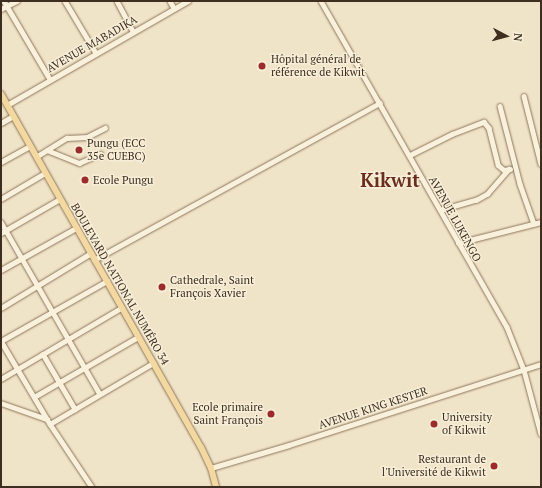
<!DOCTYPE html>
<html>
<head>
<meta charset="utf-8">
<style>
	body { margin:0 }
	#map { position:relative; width:542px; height:488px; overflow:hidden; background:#f0e4c8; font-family:"PT Serif",serif }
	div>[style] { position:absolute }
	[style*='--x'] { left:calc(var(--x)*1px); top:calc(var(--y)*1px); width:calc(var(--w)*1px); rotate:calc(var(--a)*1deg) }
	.roads { filter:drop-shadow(0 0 1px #8d765c) drop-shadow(0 0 1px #8d765c) }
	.minor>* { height:4.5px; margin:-2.25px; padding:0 2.25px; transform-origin:2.25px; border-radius:2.25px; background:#faf1dc }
	.major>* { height:6px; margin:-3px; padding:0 3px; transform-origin:3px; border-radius:3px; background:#f3d9a0 }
	.dots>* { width:11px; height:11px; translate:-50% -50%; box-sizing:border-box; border:2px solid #f7eed8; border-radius:50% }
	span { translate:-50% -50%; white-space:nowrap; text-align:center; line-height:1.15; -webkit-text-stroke:3px #f7eed8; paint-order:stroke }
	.street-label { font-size:11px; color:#3d2e20 }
	.poi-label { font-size:11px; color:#3d2e20 }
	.left { translate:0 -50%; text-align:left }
	.right { translate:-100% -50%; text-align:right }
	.town-label { font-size:19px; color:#6b2e1e; font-weight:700 }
	.frame { position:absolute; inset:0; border:2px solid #3d2e20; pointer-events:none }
	.north { position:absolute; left:486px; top:16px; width:40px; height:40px; -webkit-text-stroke:3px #f7eed8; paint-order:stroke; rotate:96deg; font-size:11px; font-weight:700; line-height:16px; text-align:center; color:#3d2e20 }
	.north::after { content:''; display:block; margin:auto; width:14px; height:18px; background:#3d2e20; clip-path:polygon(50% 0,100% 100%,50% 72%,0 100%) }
</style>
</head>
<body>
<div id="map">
	<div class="roads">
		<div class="minor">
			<div style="--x:4;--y:1;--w:91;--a:59.5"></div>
			<div style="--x:65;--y:1;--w:61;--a:59.2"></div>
			<div style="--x:117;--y:1;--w:34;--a:62"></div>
			<div style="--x:170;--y:1;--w:8;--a:60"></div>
			<div style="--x:321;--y:1;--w:375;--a:60.3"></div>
			<div style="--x:507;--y:327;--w:46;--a:68.4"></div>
			<div style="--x:524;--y:370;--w:66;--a:75.1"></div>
			<div style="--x:1;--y:9;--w:18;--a:-27"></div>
			<div style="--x:524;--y:96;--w:70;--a:76"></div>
			<div style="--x:7;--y:105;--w:209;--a:-29.9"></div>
			<div style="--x:500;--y:106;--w:81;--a:75.6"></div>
			<div style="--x:520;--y:184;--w:42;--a:70.7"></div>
			<div style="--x:1;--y:123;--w:14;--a:-30"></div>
			<div style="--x:47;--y:150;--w:35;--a:22"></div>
			<div style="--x:79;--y:163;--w:23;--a:-23"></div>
			<div style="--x:410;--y:155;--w:47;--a:-26.6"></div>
			<div style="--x:452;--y:134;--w:34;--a:-21"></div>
			<div style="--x:484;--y:122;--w:8;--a:50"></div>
			<div style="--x:489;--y:128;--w:38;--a:76"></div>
			<div style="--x:498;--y:165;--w:8;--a:40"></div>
			<div style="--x:504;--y:170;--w:6;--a:-9"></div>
			<div style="--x:36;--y:157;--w:36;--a:-32"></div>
			<div style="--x:67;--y:138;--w:20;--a:-3"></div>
			<div style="--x:87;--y:137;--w:20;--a:-27"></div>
			<div style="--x:1;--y:162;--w:33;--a:-29"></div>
			<div style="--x:1;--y:199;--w:51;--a:-30.6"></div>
			<div style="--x:440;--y:210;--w:37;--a:-16"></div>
			<div style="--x:476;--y:200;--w:13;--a:-29"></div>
			<div style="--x:487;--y:194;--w:33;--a:-49"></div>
			<div style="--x:1;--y:222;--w:198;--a:60.1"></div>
			<div style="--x:1;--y:233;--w:68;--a:-30"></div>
			<div style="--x:458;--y:243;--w:86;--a:-14.2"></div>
			<div style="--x:94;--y:260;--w:326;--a:-28.8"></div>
			<div style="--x:1;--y:270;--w:86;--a:-29.2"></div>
			<div style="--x:1;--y:308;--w:105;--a:-31.4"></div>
			<div style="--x:1;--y:341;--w:96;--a:59.4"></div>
			<div style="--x:50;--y:424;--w:76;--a:56.3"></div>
			<div style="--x:1;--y:341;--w:122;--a:-29.5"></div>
			<div style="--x:43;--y:354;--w:64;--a:59.8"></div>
			<div style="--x:1;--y:379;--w:139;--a:-30.6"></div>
			<div style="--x:34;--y:397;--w:120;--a:-30"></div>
			<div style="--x:1;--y:403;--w:49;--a:19.2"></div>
			<div style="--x:50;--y:424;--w:120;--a:-30.6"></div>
			<div style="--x:211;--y:468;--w:81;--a:-16.4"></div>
			<div style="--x:289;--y:445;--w:265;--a:-17.8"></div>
		</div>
		<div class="major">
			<div style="--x:1;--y:94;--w:406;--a:60.5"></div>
			<div style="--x:201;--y:447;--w:23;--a:65"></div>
			<div style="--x:211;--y:468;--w:20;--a:75"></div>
		</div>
	</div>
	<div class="dots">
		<div style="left:262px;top:66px;background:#9e2a2b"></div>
		<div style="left:79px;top:150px;background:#9e2a2b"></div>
		<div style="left:85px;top:180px;background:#9e2a2b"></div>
		<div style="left:162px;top:287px;background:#9e2a2b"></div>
		<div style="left:271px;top:414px;background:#9e2a2b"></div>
		<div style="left:434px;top:424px;background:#9e2a2b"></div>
		<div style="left:494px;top:466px;background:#9e2a2b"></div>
	</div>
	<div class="street-label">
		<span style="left:92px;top:44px;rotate:-30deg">AVENUE MABADIKA</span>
		<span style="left:455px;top:219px;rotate:61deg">AVENUE LUKENGO</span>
		<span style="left:120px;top:284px;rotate:60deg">BOULEVARD NATIONAL NUMÉRO 34</span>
		<span style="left:373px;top:408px;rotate:-18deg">AVENUE KING KESTER</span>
	</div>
	<div class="poi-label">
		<span class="left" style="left:271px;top:66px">Hôpital général de<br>référence de Kikwit</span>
		<span class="left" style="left:87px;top:150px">Pungu (ECC<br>35e CUEBC)</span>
		<span class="left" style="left:93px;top:180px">Ecole Pungu</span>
		<span class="left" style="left:170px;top:287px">Cathedrale, Saint<br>François Xavier</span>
		<span class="right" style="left:263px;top:414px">Ecole primaire<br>Saint François</span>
		<span class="left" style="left:442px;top:424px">University<br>of Kikwit</span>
		<span class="right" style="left:486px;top:466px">Restaurant de<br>l'Université de Kikwit</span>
	</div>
	<div class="town-label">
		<span style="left:390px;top:180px">Kikwit</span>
	</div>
	<div class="frame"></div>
	<div class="north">N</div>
</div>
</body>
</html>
